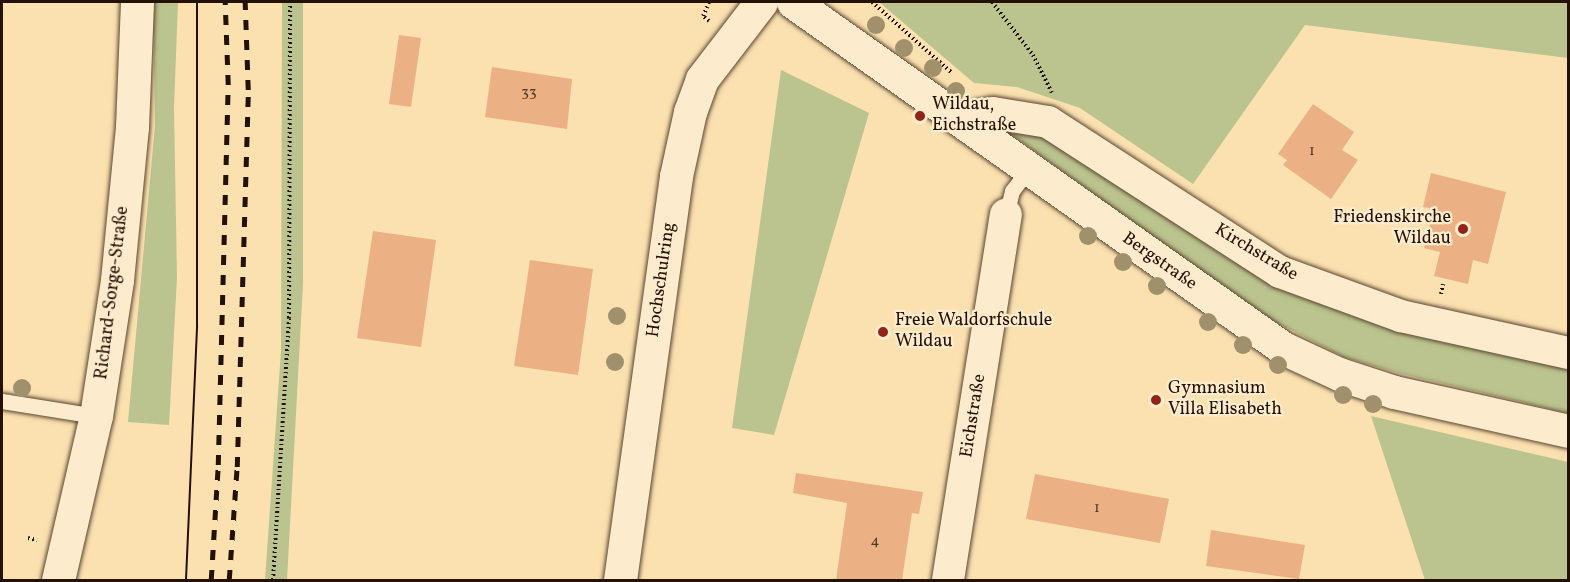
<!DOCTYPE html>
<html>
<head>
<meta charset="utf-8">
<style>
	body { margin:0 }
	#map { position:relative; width:1570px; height:582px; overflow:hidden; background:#fbe0b0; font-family:Vollkorn,serif }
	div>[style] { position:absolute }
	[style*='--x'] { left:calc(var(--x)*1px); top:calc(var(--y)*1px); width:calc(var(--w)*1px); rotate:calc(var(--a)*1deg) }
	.green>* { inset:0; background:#bbc38e }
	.building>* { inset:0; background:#ebb184 }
	.path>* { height:4px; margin-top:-2px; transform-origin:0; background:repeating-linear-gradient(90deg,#231103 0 1.5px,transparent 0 4.5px) }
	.roads { filter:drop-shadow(0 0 2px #59452e) drop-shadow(0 0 2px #59452e) }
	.service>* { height:15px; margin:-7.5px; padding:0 7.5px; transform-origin:7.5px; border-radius:7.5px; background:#fcebcc }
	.minor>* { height:32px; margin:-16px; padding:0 16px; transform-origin:16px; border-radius:16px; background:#fcebcc }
	.tertiary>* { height:33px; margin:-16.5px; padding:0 16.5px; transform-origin:16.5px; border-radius:16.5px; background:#fcebcc }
	.secondary>* { height:33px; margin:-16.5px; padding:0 16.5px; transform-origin:16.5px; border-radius:16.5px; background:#fcebcc }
	.tram>* { height:1.5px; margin:-0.75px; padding:0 0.75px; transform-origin:0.75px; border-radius:0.75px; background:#231103 }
	.rail>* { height:4.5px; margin-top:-2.25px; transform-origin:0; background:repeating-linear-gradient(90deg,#231103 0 10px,transparent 0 20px) }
	.trees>* { width:18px; height:18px; margin:-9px; border-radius:50%; background:#a1906c }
	.dots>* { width:16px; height:16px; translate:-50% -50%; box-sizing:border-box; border:3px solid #fcebcc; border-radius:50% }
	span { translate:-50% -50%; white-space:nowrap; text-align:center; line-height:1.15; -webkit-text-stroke:4.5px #fcebcc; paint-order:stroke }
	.number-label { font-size:15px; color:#553923 }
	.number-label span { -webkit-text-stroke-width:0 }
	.poi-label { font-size:18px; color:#231103 }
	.left { translate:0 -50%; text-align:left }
	.right { translate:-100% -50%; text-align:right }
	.street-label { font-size:18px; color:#231103 }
	.frame { position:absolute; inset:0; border:3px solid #231103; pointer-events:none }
</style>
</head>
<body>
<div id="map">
	<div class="green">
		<div style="clip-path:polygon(153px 2px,178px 2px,174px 107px,177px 278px,169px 425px,128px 422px,155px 126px)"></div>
		<div style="clip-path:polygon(282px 2px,303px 2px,303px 284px,287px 580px,265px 580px,281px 351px)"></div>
		<div style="clip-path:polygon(879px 2px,1568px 2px,1568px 58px,1305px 25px,1193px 184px,1080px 108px,1017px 87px,974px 83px)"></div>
		<div style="clip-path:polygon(781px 70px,869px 113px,774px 435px,732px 428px)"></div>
		<div style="clip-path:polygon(1003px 128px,1046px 128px,1386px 326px,1431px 339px,1568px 363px,1568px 413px,1398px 373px,1344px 357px,1293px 331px,1254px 311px)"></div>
		<div style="clip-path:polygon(1371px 416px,1568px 462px,1568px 580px,1425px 580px)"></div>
	</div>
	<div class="building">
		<div style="clip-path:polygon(399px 35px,421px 38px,411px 107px,389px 104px)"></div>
		<div style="clip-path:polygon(492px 67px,572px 79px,567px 129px,485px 117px)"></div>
		<div style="clip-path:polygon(1313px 104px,1354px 132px,1342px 150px,1358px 160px,1331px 199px,1283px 165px,1287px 160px,1278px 154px)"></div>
		<div style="clip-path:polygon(1431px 173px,1506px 192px,1488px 264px,1473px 260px,1468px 284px,1434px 276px,1440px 252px,1424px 248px,1434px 209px,1423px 207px)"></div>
		<div style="clip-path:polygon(373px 231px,436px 240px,421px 347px,357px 338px)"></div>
		<div style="clip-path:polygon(530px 260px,593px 269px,578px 375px,514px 366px)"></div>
		<div style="clip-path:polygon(796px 473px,923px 492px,919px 514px,912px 513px,902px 580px,836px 580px,847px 503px,793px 493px)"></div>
		<div style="clip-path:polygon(1035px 474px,1169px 499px,1160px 543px,1026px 519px)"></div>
		<div style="clip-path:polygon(1211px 530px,1305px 545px,1299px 579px,1206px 566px)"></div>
	</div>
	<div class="path">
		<div style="--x:872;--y:2;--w:107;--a:41.6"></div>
		<div style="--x:992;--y:2;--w:67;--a:52.3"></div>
		<div style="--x:1033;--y:55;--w:42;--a:63.4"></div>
		<div style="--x:709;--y:21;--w:8;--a:-140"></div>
		<div style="--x:703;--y:16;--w:15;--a:-67"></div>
		<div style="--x:1441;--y:294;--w:10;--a:-79"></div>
		<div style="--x:28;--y:538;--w:9;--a:13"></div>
		<div style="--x:273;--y:580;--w:262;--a:-86.5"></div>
		<div style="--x:289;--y:318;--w:316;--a:-89.8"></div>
	</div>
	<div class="roads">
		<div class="service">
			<div style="--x:1006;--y:215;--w:25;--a:-76"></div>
			<div style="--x:1012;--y:191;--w:26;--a:-53"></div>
			<div style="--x:2;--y:401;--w:95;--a:9.1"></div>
		</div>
		<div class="minor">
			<div style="--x:969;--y:127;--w:15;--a:-48"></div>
			<div style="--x:979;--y:116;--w:14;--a:-12"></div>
			<div style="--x:993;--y:113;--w:56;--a:9.3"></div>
			<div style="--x:1048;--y:122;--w:276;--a:32.9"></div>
			<div style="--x:1280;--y:272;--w:129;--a:20"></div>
			<div style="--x:1401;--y:316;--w:171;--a:12.5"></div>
			<div style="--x:948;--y:580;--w:370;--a:-81"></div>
		</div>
		<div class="tertiary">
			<div style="--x:793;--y:2;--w:600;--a:35.23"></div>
			<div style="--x:1283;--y:348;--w:62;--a:24.9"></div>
			<div style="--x:1339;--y:374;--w:58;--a:18.1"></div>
			<div style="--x:1394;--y:392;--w:178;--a:12.6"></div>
			<div style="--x:620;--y:580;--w:408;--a:-82.1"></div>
			<div style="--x:676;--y:176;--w:66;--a:-77.7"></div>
			<div style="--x:690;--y:112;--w:35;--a:-70"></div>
			<div style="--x:702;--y:79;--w:97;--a:-52.5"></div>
		</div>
		<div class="secondary">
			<div style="--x:58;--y:580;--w:168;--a:-77"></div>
			<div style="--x:96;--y:416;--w:138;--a:-81.2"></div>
			<div style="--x:117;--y:280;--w:154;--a:-84.4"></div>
			<div style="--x:132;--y:127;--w:125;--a:-87.7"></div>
		</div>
	</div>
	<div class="tram">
		<div style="--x:186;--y:580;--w:254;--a:-87.5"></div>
		<div style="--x:197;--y:326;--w:324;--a:-90"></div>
	</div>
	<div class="rail">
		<div style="--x:211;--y:580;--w:115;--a:-86.5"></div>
		<div style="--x:218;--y:465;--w:380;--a:-88.5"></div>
		<div style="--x:228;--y:85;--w:83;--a:-92.1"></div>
		<div style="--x:229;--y:580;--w:113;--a:-86"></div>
		<div style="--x:237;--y:467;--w:377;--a:-88.3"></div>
		<div style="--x:248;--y:90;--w:88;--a:-92"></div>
	</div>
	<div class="trees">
		<div style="left:876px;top:25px"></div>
		<div style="left:904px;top:48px"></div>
		<div style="left:933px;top:68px"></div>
		<div style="left:956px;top:91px"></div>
		<div style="left:1088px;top:236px"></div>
		<div style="left:1123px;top:262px"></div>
		<div style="left:1157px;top:286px"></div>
		<div style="left:617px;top:316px"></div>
		<div style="left:1208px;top:322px"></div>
		<div style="left:1243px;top:345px"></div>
		<div style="left:615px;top:362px"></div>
		<div style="left:1278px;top:365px"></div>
		<div style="left:22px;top:388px"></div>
		<div style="left:1343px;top:395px"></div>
		<div style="left:1373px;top:404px"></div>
	</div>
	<div class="dots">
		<div style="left:920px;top:116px;background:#8f2418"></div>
		<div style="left:1463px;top:229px;background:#8f2418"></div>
		<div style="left:883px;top:332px;background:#8f2418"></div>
		<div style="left:1156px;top:400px;background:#8f2418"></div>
	</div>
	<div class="number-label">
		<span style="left:529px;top:93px">33</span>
		<span style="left:1312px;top:152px">1</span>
		<span style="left:1097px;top:509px">1</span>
		<span style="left:875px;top:542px">4</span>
	</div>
	<div class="poi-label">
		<span class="left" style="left:932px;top:116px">Wildau,<br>Eichstraße</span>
		<span class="right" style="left:1451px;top:229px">Friedenskirche<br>Wildau</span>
		<span class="left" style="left:895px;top:332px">Freie Waldorfschule<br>Wildau</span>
		<span class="left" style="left:1168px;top:400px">Gymnasium<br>Villa Elisabeth</span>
	</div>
	<div class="street-label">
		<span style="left:1256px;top:253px;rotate:31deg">Kirchstraße</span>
		<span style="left:1159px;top:262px;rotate:35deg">Bergstraße</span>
		<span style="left:662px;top:280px;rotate:-82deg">Hochschulring</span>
		<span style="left:113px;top:293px;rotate:-83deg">Richard-Sorge-Straße</span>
		<span style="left:974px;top:416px;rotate:-81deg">Eichstraße</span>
	</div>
	<div class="frame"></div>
</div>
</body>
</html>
